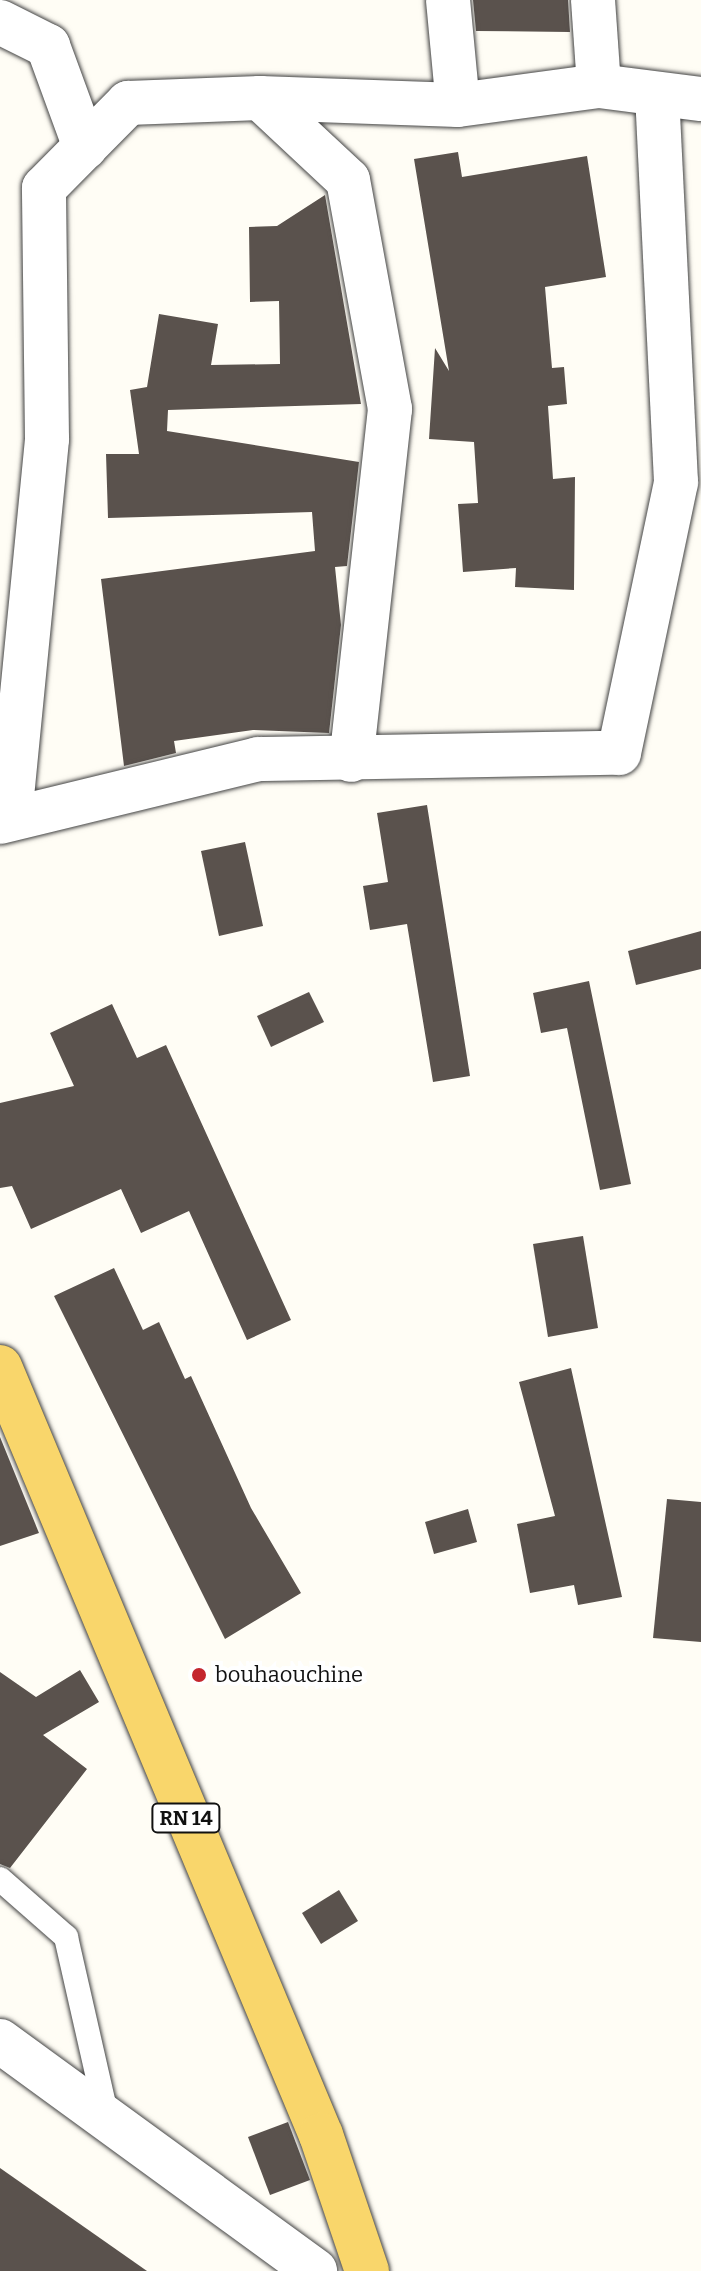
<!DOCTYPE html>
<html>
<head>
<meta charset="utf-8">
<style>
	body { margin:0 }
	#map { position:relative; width:701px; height:2271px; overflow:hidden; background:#fffdf5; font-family:Bitter,serif }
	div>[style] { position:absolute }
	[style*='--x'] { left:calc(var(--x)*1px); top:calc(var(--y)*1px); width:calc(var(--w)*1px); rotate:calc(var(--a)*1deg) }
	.building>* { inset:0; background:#5a524d }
	.roads { filter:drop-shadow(0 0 2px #444) drop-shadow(0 0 2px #444) }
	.lane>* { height:24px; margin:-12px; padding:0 12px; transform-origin:12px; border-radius:12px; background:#fff }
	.street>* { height:44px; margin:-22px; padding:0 22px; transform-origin:22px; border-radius:22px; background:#fff }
	.primary>* { height:44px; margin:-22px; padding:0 22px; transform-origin:22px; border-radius:22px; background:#f9d66b }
	.dots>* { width:22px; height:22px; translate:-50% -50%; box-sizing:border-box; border:4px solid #fff; border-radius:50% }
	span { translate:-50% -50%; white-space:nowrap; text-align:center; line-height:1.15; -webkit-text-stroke:8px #fff; paint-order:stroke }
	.shield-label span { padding:2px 6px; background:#fff; border:2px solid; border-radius:6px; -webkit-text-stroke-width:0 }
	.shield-label { font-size:20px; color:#111; font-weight:700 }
	.poi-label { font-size:22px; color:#111 }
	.left { translate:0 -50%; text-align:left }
</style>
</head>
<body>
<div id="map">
	<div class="building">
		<div style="clip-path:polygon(473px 0,568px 0,570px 32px,476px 31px)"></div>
		<div style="clip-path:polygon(458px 152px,462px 177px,587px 156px,606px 277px,545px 287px,552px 368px,564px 367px,567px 404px,548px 406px,553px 479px,575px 477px,574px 590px,515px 587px,516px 568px,463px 572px,458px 504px,478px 503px,474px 442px,429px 439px,435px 348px,449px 371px,414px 159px)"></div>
		<div style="clip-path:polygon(325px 195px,361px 404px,168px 410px,167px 431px,359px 462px,347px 566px,335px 567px,341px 625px,329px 733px,253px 730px,174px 741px,176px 753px,124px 766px,101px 579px,315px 551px,312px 512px,108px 518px,106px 454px,139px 454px,130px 390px,147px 387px,159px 314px,218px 324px,211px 365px,280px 364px,279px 301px,250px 302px,249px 227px,277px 226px)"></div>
		<div style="clip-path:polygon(427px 805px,470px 1076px,433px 1082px,407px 924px,370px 930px,363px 886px,388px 882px,377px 813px)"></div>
		<div style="clip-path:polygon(245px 842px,263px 926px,219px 936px,201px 851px)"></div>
		<div style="clip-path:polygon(701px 931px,701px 969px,636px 985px,628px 951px)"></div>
		<div style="clip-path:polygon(589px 981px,631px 1184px,600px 1190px,567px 1028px,541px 1033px,533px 993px)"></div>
		<div style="clip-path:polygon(309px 992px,324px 1022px,271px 1047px,257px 1016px)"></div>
		<div style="clip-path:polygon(112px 1004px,137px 1058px,166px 1045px,291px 1320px,247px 1340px,189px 1211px,141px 1233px,121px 1189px,31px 1229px,12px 1186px,0 1188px,0 1103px,74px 1086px,50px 1033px)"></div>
		<div style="clip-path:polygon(583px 1236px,598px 1328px,548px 1337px,533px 1244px)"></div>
		<div style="clip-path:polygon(114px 1268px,143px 1330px,159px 1322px,185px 1379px,191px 1376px,251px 1508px,301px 1593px,225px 1639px,54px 1296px)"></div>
		<div style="clip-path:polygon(571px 1368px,622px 1597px,578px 1605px,574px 1585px,530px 1593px,517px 1524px,555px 1516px,519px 1382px)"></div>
		<div style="clip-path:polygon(0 1437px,39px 1533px,0 1546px)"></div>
		<div style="clip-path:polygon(667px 1499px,701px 1502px,701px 1642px,653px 1638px)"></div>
		<div style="clip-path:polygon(468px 1509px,477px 1542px,434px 1554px,425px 1522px)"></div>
		<div style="clip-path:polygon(80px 1670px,99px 1702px,43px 1735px,87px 1769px,10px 1868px,0 1864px,0 1672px,36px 1697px)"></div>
		<div style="clip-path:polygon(339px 1890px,358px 1921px,321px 1944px,302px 1913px)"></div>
		<div style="clip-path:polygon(288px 2122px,310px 2180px,270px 2195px,248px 2137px)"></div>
		<div style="clip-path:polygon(0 2168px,147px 2271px,0 2271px)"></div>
	</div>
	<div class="roads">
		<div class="lane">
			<div style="--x:0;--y:1879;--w:88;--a:41.3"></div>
			<div style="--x:66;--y:1937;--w:185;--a:77.2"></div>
		</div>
		<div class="street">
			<div style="--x:448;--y:0;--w:105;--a:84.6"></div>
			<div style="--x:593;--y:0;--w:86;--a:86"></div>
			<div style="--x:0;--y:22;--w:54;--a:26.6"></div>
			<div style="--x:48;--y:46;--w:108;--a:69.9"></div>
			<div style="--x:260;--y:98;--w:198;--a:2"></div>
			<div style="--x:458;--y:105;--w:142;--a:-7.7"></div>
			<div style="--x:599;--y:86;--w:103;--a:7.3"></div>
			<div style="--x:10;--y:817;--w:380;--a:-84.4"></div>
			<div style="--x:47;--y:439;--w:251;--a:-90.7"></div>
			<div style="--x:44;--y:188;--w:120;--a:-45.3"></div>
			<div style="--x:128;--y:103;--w:132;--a:-2.2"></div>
			<div style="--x:260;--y:98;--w:120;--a:43"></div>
			<div style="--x:348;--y:180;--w:233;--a:79.6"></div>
			<div style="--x:390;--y:409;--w:353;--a:96.3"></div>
			<div style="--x:0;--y:822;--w:266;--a:-13.7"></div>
			<div style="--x:258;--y:759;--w:361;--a:-1"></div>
			<div style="--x:619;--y:753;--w:277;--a:-78.1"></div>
			<div style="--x:676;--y:482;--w:384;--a:-92.8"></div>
			<div style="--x:0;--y:2041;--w:390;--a:36.1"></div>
		</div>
		<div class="primary">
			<div style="--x:0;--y:1367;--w:832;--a:67.32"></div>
			<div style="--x:321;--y:2135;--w:144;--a:71.3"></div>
		</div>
	</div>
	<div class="dots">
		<div style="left:199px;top:1675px;background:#c4262e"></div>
	</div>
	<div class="shield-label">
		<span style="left:186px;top:1818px">RN 14</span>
	</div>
	<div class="poi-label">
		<span class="left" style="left:215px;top:1675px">bouhaouchine</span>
	</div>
</div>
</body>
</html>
